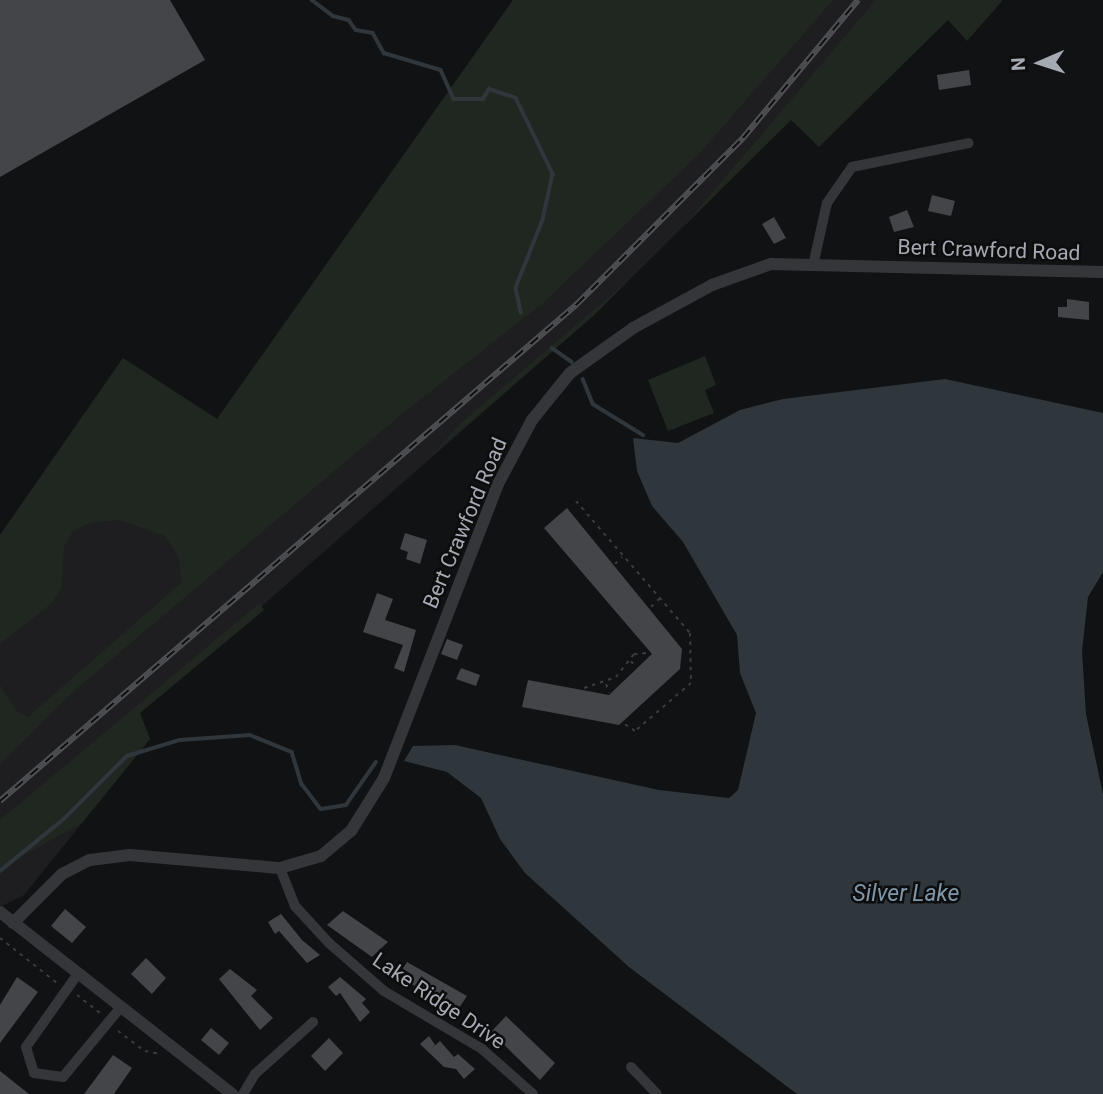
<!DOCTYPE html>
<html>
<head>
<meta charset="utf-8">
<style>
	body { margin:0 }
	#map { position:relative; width:1103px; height:1094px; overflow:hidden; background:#111213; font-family:Roboto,sans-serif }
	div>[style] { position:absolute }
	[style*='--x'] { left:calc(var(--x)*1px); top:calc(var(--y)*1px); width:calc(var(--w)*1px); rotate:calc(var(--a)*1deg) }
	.built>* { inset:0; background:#1e1e20 }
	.green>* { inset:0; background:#202721 }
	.water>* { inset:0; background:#2f363c }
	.stream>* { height:3.5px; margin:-1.75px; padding:0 1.75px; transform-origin:1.75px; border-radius:1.75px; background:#2f363c }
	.building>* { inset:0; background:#444548 }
	.path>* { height:2px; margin-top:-1px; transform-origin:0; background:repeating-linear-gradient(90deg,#393b3e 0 3.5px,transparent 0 8.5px) }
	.minor>* { height:10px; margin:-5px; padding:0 5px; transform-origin:5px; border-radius:5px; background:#353639 }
	.tertiary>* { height:12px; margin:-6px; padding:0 6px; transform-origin:6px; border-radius:6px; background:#353639 }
	.rail>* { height:6px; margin-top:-3px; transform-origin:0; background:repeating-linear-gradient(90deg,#0d0d0e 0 10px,#4e5054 0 20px); box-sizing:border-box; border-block:2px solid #4e5054 }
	span { translate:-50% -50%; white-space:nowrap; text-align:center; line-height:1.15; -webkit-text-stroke:5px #0d0d0e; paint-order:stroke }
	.street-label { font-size:21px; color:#a5a9b2 }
	.water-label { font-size:23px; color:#7f97a9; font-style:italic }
	.north { position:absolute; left:1005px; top:28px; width:70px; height:70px; -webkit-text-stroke:5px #0d0d0e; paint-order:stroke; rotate:267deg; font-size:19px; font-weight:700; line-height:28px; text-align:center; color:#a5a9b2 }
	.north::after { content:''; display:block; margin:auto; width:24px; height:32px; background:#a5a9b2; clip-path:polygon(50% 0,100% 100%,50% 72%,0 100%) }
</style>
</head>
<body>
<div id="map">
	<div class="built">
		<div style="clip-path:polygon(513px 0,912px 0,593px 316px,140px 713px,150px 739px,24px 895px,0 907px,0 535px,123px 358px,217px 419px)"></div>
	</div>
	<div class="green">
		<div style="clip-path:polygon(513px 0,833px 0,699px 154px,543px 303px,403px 413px,75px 690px,0 764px,0 685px,17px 711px,28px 717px,182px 582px,178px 556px,165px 536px,120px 520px,92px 522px,73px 531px,64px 547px,61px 589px,52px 603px,0 644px,0 535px,123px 358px,217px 419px)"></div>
		<div style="clip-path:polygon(876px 0,1003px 0,967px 41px,948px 20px,819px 147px,791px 120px,683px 227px)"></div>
		<div style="clip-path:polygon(628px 281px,593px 316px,430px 457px,462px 422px)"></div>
		<div style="clip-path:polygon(705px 356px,716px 385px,705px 390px,714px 413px,668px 431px,648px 380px)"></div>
		<div style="clip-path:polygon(260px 603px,264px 610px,140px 713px,150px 739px,82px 823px,0 868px,0 820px)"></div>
	</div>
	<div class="water">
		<div style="clip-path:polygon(945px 379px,1103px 413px,1103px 572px,1088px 597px,1082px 651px,1086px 714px,1103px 794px,1103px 1094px,797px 1094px,629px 967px,525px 873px,500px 839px,481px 798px,447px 772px,404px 761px,413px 746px,455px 745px,659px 790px,729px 798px,738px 790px,756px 713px,740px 673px,737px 635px,683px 542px,652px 506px,637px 471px,633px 438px,678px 443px,740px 410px,783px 399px)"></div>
	</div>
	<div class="stream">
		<div style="--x:312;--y:0;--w:26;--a:37"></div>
		<div style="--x:333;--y:16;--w:16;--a:14"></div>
		<div style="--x:349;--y:20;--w:12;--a:55"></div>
		<div style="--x:356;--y:30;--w:17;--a:10"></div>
		<div style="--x:373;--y:33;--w:23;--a:61"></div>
		<div style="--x:384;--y:53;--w:59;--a:16.6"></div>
		<div style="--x:441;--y:70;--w:32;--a:66"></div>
		<div style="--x:454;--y:99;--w:29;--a:0"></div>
		<div style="--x:483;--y:99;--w:12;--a:-59"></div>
		<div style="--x:489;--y:89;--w:28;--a:18"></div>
		<div style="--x:516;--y:98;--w:85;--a:64"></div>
		<div style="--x:553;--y:174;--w:47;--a:102.3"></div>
		<div style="--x:543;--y:220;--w:73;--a:111.7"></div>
		<div style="--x:516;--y:288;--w:25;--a:78"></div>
		<div style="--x:552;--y:348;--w:24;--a:35"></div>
		<div style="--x:583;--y:379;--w:27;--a:68"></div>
		<div style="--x:593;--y:404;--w:59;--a:31.8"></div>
		<div style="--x:0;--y:871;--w:82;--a:-39.1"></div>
		<div style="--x:64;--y:819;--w:89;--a:-45"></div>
		<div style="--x:127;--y:756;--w:55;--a:-16.8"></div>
		<div style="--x:180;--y:740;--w:70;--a:-4.1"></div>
		<div style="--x:250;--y:735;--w:45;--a:22"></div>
		<div style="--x:292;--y:752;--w:34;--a:73"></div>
		<div style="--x:302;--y:784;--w:31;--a:53"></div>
		<div style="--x:321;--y:809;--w:25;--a:-9"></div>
		<div style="--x:346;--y:805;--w:52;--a:-55.1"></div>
	</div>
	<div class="building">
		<div style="clip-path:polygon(0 0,170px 0,205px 60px,0 177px)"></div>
		<div style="clip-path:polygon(969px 70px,971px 85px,939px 90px,937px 75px)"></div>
		<div style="clip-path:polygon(932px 195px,955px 201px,951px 216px,928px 211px)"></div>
		<div style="clip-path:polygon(907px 210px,914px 227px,894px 232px,889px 217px)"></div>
		<div style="clip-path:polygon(774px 217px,786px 238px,774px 244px,762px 224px)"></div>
		<div style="clip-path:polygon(1067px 299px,1089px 302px,1089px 320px,1058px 317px,1058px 307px,1067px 307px)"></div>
		<div style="clip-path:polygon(567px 508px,682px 649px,680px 669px,619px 725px,522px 707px,528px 680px,609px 695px,652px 654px,544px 528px)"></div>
		<div style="clip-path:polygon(405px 533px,427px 540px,420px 564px,406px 559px,408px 552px,400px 549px)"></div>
		<div style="clip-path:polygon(377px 593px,393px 599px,385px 620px,416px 630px,404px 672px,394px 668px,403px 645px,363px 632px)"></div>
		<div style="clip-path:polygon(447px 639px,463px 645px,457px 660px,441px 654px)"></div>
		<div style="clip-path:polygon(461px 668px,480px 675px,476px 686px,456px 679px)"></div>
		<div style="clip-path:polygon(65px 909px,86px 927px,72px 943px,51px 926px)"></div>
		<div style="clip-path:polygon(343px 911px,388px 942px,372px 957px,327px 925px)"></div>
		<div style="clip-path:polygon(281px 914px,302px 940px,320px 955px,307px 963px,279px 931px,275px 934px,268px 922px)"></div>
		<div style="clip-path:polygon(146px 958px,166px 978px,152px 994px,131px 974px)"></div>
		<div style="clip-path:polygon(407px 962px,467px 996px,457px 1011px,398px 976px)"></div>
		<div style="clip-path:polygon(230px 969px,257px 990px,251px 996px,273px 1018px,260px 1030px,219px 979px)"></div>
		<div style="clip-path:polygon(17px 977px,38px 992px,0 1043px,0 1005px)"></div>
		<div style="clip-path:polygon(340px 977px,366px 999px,362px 1003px,370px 1012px,360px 1022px,340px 993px,336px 996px,328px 987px)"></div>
		<div style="clip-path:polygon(506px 1016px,555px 1063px,540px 1080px,491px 1032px)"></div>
		<div style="clip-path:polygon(211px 1028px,229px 1043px,219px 1055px,201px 1040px)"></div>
		<div style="clip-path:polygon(429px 1036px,435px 1045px,431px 1049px,440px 1041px,454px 1057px,458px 1054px,475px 1069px,464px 1079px,456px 1069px,444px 1067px,420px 1044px)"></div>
		<div style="clip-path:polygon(329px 1038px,343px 1053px,325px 1071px,311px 1056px)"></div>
		<div style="clip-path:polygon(113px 1055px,132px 1068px,114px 1094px,84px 1094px)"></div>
		<div style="clip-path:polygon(0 1071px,29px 1094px,0 1094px)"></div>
	</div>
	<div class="path">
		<div style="--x:576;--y:501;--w:174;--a:49.2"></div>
		<div style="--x:690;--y:633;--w:50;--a:88.9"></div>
		<div style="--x:691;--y:683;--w:74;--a:139.4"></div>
		<div style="--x:635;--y:731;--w:14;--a:-146"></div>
		<div style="--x:615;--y:564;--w:10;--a:-45"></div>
		<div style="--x:651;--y:607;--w:13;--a:-45"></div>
		<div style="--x:631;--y:661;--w:6;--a:51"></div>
		<div style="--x:606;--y:684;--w:9;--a:69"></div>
		<div style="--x:584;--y:688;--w:34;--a:-19"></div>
		<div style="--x:616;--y:677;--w:29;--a:-52"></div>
		<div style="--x:634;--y:654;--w:15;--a:-4"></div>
		<div style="--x:0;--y:938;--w:73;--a:38.3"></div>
		<div style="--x:77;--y:995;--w:29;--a:38"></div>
		<div style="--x:118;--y:1031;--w:34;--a:37"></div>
		<div style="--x:145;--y:1051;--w:16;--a:11"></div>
	</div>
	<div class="minor">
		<div style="--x:814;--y:261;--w:59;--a:-77.4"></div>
		<div style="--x:827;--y:203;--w:44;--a:-55.2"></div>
		<div style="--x:852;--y:167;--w:119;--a:-11.6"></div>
		<div style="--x:280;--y:868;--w:41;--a:68.5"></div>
		<div style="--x:295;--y:906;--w:50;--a:47.4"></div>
		<div style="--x:329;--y:943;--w:73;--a:41.1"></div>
		<div style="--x:384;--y:991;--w:114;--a:30.6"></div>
		<div style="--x:482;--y:1049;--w:68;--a:41.4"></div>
		<div style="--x:77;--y:975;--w:88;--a:125.3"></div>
		<div style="--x:26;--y:1047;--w:27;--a:73"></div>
		<div style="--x:34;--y:1073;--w:29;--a:8"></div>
		<div style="--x:63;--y:1077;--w:91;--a:-50.4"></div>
		<div style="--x:631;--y:1067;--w:37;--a:46"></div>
		<div style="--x:243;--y:1094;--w:23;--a:-59"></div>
		<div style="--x:255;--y:1074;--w:78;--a:-41.9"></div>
	</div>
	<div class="tertiary">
		<div style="--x:0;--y:912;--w:295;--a:38.1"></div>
		<div style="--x:13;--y:923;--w:69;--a:-45"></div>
		<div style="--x:62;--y:874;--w:31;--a:-27"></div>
		<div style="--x:90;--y:860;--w:40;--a:-7.1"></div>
		<div style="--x:130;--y:855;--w:151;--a:5"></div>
		<div style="--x:280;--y:868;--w:43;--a:-16.3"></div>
		<div style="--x:321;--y:856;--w:39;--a:-40"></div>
		<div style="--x:351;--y:831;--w:62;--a:-58.1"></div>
		<div style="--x:384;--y:778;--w:315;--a:-68.8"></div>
		<div style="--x:498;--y:484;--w:72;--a:-62"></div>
		<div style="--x:532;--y:420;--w:60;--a:-51"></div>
		<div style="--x:570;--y:373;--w:77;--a:-35.5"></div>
		<div style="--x:633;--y:328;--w:90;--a:-28.6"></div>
		<div style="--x:712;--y:285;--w:63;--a:-19.6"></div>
		<div style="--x:771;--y:264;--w:332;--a:1.4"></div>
	</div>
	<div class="rail">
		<div style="--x:0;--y:801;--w:762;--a:-40.74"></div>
		<div style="--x:577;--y:304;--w:235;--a:-45"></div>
		<div style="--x:743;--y:138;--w:180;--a:-50.2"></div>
	</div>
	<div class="street-label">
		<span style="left:989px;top:250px;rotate:2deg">Bert Crawford Road</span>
		<span style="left:465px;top:523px;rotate:-67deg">Bert Crawford Road</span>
		<span style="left:439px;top:1001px;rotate:34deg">Lake Ridge Drive</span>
	</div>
	<div class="water-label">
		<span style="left:906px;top:894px">Silver Lake</span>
	</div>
	<div class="north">N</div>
</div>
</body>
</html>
